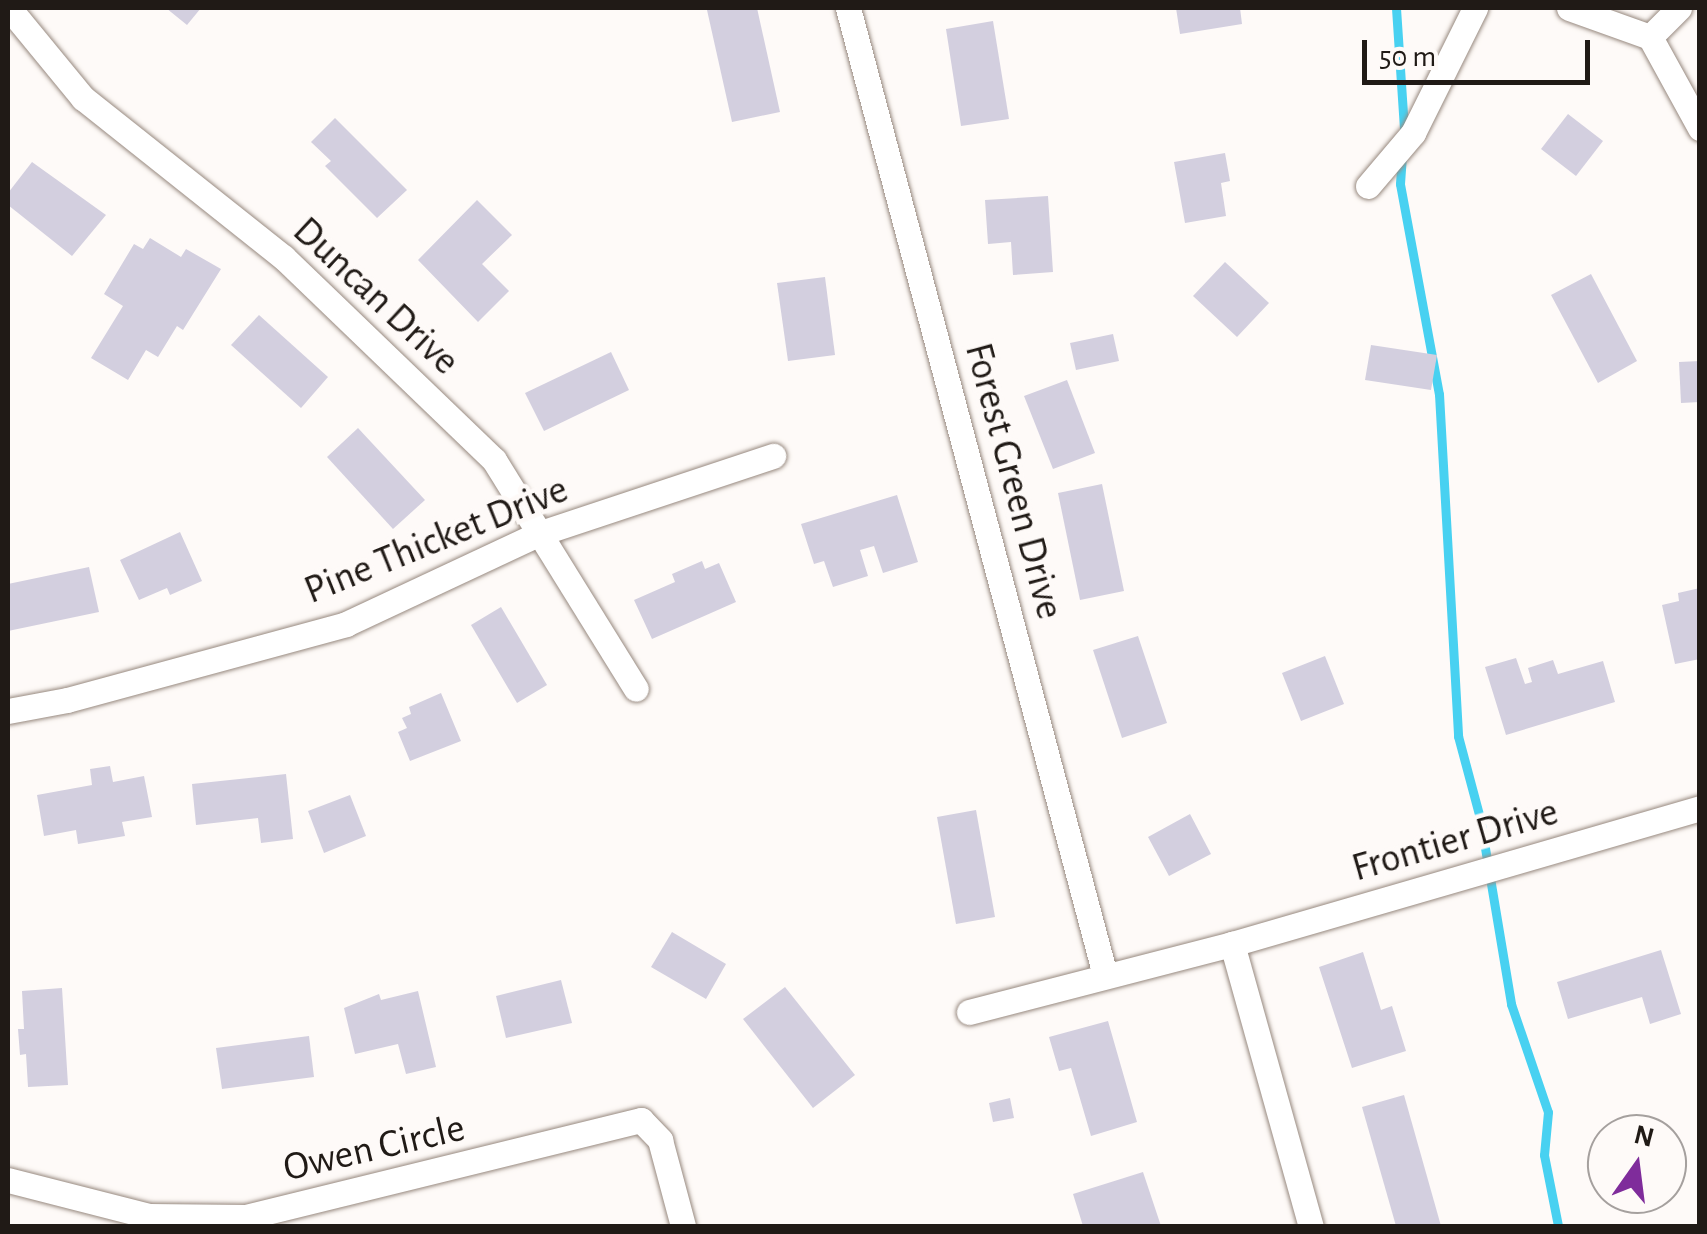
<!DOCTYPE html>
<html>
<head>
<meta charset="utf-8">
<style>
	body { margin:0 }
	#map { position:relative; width:1707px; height:1234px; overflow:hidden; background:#fefaf8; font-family:"Alegreya Sans",sans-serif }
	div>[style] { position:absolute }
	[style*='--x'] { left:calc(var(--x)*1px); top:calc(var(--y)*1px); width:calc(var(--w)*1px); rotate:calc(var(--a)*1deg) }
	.stream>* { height:9px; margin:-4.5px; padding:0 4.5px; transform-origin:4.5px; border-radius:4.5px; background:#48d1f1 }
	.building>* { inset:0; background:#d3cfdf }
	.roads { filter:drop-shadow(0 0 2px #97897f) drop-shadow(0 0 2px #97897f) }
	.minor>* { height:25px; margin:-12.5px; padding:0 12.5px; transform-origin:12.5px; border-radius:12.5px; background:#fff }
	span { translate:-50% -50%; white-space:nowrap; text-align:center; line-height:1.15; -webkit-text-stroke:9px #fefaf8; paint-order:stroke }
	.street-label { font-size:40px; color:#201a16 }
	.frame { position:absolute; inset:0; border:10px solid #201a16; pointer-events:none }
	.north { position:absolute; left:1587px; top:1114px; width:100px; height:100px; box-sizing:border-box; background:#fefaf8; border:2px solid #a5a09e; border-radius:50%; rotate:14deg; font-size:28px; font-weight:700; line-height:40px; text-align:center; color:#201a16 }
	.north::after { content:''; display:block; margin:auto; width:35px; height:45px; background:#7f2c9b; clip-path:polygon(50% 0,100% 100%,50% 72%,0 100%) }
	.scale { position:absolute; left:1362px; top:40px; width:228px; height:45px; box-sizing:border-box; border:5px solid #201a16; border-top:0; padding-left:12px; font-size:30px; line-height:35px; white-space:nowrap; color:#201a16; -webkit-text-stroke:8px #fefaf8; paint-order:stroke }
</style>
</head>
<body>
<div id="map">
	<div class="stream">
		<div style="--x:1396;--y:8;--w:121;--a:86.2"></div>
		<div style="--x:1402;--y:155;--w:29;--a:94"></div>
		<div style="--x:1400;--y:184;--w:214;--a:79.5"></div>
		<div style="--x:1439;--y:394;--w:343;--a:86.8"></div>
		<div style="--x:1458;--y:736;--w:85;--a:75"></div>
		<div style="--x:1480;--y:818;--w:189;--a:80.5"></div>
		<div style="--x:1511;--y:1004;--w:114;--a:71.1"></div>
		<div style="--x:1548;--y:1112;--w:43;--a:95.3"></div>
		<div style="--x:1544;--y:1155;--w:72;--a:78.8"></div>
	</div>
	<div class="building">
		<div style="clip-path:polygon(166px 8px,201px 8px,187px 25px)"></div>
		<div style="clip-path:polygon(757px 8px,780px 112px,732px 122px,707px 10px)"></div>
		<div style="clip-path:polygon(1176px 8px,1240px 8px,1242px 24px,1180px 34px)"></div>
		<div style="clip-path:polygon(993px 21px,1009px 119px,961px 126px,946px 29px)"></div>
		<div style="clip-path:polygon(1568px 114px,1603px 141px,1576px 176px,1541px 149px)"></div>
		<div style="clip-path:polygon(335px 118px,407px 190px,377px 218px,325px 166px,331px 161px,311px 142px)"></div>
		<div style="clip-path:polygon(1225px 153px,1230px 181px,1221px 183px,1226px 216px,1185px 223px,1174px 162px)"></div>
		<div style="clip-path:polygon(32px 162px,106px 215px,72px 256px,8px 205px,8px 193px)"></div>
		<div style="clip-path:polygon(1048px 196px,1053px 272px,1013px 275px,1011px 242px,988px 244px,985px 200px)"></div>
		<div style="clip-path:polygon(477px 200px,512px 235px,482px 264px,509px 291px,478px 322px,418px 260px)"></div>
		<div style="clip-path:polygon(150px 238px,181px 257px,186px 249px,221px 269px,183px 330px,177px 326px,158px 357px,146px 350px,128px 380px,91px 358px,123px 306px,104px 294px,134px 244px,143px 249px)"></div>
		<div style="clip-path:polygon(1225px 262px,1269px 303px,1237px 337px,1193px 296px)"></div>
		<div style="clip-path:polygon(1591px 274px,1637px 361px,1598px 383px,1551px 295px)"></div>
		<div style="clip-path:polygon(825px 277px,835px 355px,788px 361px,777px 283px)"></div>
		<div style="clip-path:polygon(259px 315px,328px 377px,301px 408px,231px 345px)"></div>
		<div style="clip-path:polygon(1113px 334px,1119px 361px,1076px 370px,1070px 343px)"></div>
		<div style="clip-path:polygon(1371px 345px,1437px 355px,1431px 390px,1365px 380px)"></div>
		<div style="clip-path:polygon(611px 352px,629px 390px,544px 431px,525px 393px)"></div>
		<div style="clip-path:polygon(1700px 361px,1700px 402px,1681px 403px,1679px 362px)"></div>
		<div style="clip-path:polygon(1067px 380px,1095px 453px,1053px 469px,1024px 396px)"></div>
		<div style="clip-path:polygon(358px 428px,425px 500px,393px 529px,327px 457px)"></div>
		<div style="clip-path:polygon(1102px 484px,1124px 591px,1080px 600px,1058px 493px)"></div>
		<div style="clip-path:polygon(897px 495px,918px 562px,883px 573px,874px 546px,860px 550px,868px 576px,833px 587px,824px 561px,814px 564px,801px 524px)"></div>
		<div style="clip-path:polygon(180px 532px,202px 581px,170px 595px,167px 588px,139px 600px,120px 560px)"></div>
		<div style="clip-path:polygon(702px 561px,705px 569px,719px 563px,736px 602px,652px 639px,634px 600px,675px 582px,672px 574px)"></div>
		<div style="clip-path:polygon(89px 567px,99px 612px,8px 631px,8px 584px)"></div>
		<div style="clip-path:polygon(1700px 588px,1700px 659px,1675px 664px,1662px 605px,1679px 601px,1678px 593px)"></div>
		<div style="clip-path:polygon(501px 607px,547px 685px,517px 703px,471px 625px)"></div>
		<div style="clip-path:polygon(1138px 636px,1167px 723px,1122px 738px,1093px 650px)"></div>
		<div style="clip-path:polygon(1325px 656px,1344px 704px,1301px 721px,1282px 673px)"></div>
		<div style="clip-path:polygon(1516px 658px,1525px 684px,1532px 682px,1528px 668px,1553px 660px,1558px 674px,1603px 661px,1615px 702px,1506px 735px,1485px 667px)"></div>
		<div style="clip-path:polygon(441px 693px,461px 741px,410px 761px,398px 732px,407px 728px,402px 718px,411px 714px,409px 707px)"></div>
		<div style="clip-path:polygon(110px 766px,113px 782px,144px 776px,152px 817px,122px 822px,125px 836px,78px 844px,76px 830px,44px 836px,37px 795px,92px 785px,90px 769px)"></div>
		<div style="clip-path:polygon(286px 774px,293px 839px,261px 843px,258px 818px,196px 825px,192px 784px)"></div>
		<div style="clip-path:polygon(350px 795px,366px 836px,324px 853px,308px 811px)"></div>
		<div style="clip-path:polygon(976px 810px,995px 917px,956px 924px,937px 817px)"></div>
		<div style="clip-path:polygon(1190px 814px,1211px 854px,1169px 876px,1148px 837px)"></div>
		<div style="clip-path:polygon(672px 932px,726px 964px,706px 999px,651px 967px)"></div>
		<div style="clip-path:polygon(1661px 950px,1681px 1014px,1650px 1024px,1642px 997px,1568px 1019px,1557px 982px)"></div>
		<div style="clip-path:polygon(1363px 952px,1381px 1010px,1392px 1006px,1406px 1051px,1352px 1068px,1319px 967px)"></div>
		<div style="clip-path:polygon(561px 980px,572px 1023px,506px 1038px,496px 996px)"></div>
		<div style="clip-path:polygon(785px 987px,855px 1075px,813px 1108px,743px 1019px)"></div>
		<div style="clip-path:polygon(62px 988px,68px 1085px,28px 1087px,26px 1054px,20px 1055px,18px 1029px,24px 1029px,22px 991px)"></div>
		<div style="clip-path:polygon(418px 991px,436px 1067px,406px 1074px,398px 1044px,355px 1054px,344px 1008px,379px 994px,381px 1000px)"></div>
		<div style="clip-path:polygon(1108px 1021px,1137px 1122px,1091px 1136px,1071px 1068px,1059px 1071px,1049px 1037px)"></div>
		<div style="clip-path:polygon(309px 1036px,314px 1077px,222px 1089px,216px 1048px)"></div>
		<div style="clip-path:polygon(1404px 1095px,1441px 1226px,1396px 1226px,1362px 1107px)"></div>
		<div style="clip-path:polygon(1010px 1098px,1014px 1118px,993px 1122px,989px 1103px)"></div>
		<div style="clip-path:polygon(1143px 1172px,1161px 1226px,1083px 1226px,1073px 1194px)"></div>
	</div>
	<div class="roads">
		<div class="minor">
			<div style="--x:9;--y:8;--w:117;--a:50.6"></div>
			<div style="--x:83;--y:98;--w:256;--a:38.5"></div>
			<div style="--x:283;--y:257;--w:293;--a:43.9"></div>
			<div style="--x:494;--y:460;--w:269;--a:58.2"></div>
			<div style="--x:848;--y:8;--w:1001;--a:75.12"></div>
			<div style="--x:1569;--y:8;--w:86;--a:19.7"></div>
			<div style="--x:1650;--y:37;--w:104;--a:61.2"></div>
			<div style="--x:1650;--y:37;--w:41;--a:-45"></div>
			<div style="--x:1368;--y:186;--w:70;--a:-49.7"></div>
			<div style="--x:1413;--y:133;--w:140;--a:-63.6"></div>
			<div style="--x:8;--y:711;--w:60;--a:-10.6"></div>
			<div style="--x:67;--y:700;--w:289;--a:-15.2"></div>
			<div style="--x:346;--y:624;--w:212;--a:-25.1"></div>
			<div style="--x:538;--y:534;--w:248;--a:-18.4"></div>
			<div style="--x:1232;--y:944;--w:293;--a:74.4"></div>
			<div style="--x:969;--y:1012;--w:272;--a:-14.5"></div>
			<div style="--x:1232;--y:944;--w:487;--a:-16.2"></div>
			<div style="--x:8;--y:1180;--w:146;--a:14.3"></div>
			<div style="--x:149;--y:1216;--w:97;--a:0.6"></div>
			<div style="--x:246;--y:1217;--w:407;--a:-13.8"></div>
			<div style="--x:641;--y:1120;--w:28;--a:46"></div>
			<div style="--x:660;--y:1140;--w:89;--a:75"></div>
		</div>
	</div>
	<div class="street-label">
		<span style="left:376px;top:296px;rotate:43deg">Duncan Drive</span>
		<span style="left:1014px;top:481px;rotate:75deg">Forest Green Drive</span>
		<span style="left:436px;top:540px;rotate:-22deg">Pine Thicket Drive</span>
		<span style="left:1455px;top:840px;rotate:-16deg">Frontier Drive</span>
		<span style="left:374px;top:1148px;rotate:-13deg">Owen Circle</span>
	</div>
	<div class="frame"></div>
	<div class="north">N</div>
	<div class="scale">50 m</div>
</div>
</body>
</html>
